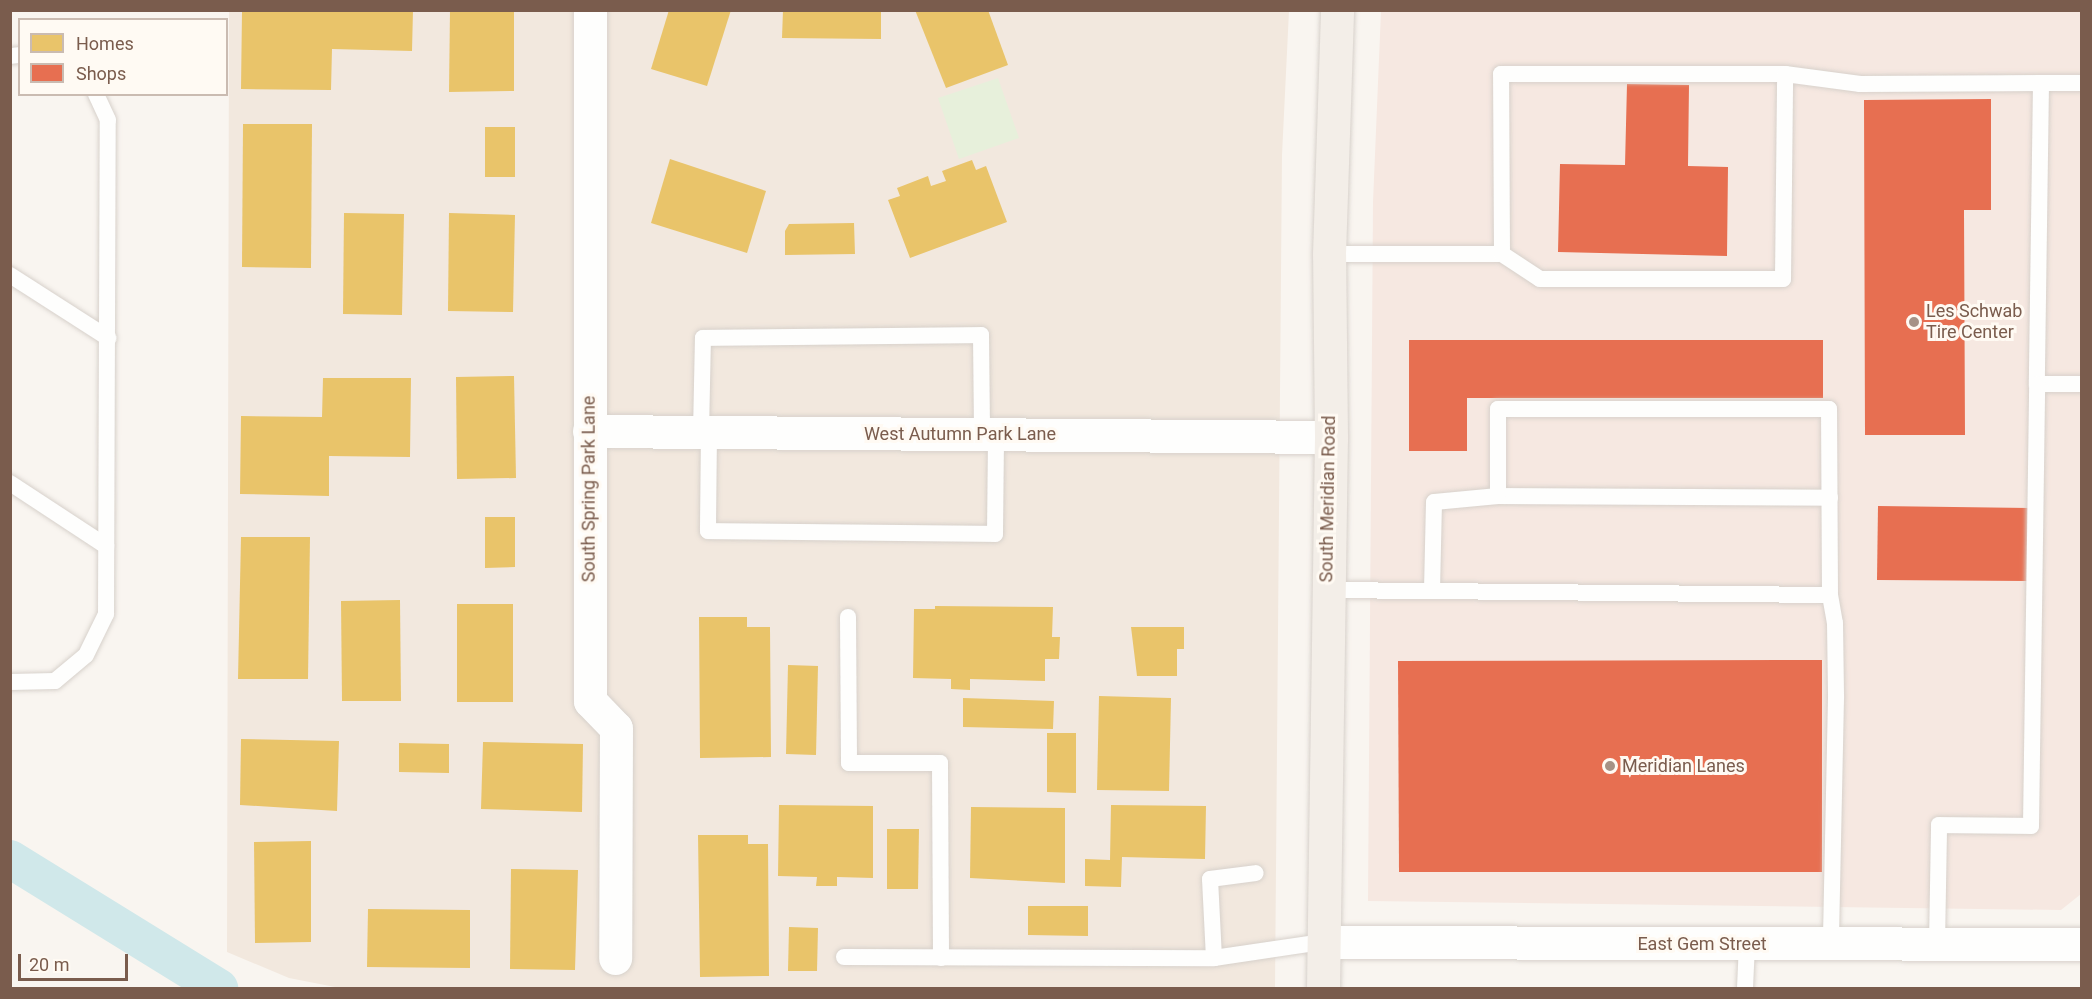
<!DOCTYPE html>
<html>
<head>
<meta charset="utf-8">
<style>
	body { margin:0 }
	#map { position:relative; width:2092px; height:999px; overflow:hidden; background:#f9f5f0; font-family:Roboto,sans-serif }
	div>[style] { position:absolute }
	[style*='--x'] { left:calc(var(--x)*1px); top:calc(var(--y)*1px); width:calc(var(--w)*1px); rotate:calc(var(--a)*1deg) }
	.residential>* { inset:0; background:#f2e8de }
	.commercial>* { inset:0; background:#f6e8e1 }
	.green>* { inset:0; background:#e7f0db }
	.homes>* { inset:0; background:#e9c46a }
	.shops>* { inset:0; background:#e76f51 }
	.canal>* { height:38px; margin:-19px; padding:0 19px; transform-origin:19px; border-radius:19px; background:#d0e8ea }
	.roads { filter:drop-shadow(0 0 2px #d7d1cb) drop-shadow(0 0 2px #d7d1cb) }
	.service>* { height:16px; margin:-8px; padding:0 8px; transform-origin:8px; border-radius:8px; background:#fefefd }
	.minor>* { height:33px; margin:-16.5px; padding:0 16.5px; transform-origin:16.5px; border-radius:16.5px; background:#fefefd }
	.primary>* { height:33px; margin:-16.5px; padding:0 16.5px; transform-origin:16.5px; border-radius:16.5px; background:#f3eee8 }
	.dots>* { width:16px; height:16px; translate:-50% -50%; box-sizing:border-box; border:3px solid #fffaf3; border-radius:50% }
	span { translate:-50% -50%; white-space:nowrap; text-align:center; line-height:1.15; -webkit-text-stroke:6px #fffaf3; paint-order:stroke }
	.poi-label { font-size:18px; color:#7a5c4d }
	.left { translate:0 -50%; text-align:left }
	.street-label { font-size:18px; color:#7a5c4d }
	.frame { position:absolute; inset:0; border:12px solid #7a5c4d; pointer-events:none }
	.legend { position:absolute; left:18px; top:18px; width:210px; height:78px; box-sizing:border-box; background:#fffaf3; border:2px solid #cabbb1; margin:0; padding:8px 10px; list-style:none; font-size:18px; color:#7a5c4d }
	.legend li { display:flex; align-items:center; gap:12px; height:30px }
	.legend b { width:30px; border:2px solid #cabbb1 }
	.scale { position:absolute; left:18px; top:954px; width:110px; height:27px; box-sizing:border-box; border:3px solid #7a5c4d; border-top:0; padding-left:8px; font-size:18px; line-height:21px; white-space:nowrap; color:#7a5c4d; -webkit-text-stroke:4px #fffaf3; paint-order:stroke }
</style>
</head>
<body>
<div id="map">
	<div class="residential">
		<div style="clip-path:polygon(229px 11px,1289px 11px,1282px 155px,1275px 988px,340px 988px,289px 978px,227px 952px)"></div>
	</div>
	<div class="commercial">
		<div style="clip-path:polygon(1381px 11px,2081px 11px,2081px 894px,2061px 910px,1368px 901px,1373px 202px)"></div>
	</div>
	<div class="green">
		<div style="clip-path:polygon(998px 78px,1019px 138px,959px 159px,938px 98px)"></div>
	</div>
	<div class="homes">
		<div style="clip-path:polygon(413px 10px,412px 51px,332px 49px,331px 90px,241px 89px,242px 11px)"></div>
		<div style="clip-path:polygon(450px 10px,514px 10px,514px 91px,449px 92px)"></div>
		<div style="clip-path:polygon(669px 10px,731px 10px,707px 86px,651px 69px)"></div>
		<div style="clip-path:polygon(783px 10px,881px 10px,881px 39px,782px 38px)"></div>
		<div style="clip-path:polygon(915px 10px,988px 10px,1008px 65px,946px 88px)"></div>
		<div style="clip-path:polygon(243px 124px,312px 124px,311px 268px,242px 267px)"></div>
		<div style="clip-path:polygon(485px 127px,515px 127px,515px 177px,485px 177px)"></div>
		<div style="clip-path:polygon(670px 159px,766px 191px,747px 253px,651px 223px)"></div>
		<div style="clip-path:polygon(972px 160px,976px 170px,986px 166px,1007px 222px,910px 258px,888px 200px,900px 196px,897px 188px,928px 176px,931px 186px,946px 181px,942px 171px)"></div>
		<div style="clip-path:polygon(344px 213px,404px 214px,402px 315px,343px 314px)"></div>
		<div style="clip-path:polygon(449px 213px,515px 215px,513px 312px,448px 311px)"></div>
		<div style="clip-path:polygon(854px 223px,855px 254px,785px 255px,785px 231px,789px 224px)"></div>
		<div style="clip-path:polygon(514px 376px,516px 478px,457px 479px,456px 377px)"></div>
		<div style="clip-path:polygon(323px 378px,411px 378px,410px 457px,329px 456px,329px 496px,240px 494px,241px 416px,322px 417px)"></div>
		<div style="clip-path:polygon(485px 517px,515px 517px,515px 567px,485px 568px)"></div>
		<div style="clip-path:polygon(241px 537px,310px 537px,308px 679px,238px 679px)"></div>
		<div style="clip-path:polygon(400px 600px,401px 701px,342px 701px,341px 601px)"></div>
		<div style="clip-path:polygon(457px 604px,513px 604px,513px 702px,457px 702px)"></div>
		<div style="clip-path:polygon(935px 606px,1053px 607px,1052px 637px,1060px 637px,1059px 659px,1045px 659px,1045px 681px,970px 679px,970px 690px,951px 689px,951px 679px,913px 678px,914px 609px,935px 609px)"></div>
		<div style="clip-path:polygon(699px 617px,747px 617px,747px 627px,770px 627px,771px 757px,700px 758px)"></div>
		<div style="clip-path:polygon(1131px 627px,1184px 627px,1184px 649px,1177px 649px,1177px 676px,1137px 676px)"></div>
		<div style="clip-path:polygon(788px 665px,818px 666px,816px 755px,786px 754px)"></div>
		<div style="clip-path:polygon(1099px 696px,1171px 698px,1169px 791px,1097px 790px)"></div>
		<div style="clip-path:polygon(963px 698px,1054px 701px,1053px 729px,963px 727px)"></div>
		<div style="clip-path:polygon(1047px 733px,1076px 733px,1076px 793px,1047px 792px)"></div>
		<div style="clip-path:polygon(241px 739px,339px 741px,337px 811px,240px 805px)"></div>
		<div style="clip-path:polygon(483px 742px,583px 744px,582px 812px,481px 809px)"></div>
		<div style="clip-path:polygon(399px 743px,449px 744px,449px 773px,399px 772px)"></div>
		<div style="clip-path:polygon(779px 805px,873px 806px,873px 878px,837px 877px,837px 886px,816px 886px,817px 877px,778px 876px)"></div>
		<div style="clip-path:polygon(1111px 805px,1206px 806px,1205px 859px,1122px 857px,1121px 887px,1085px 886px,1085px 859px,1110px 860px)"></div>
		<div style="clip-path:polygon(971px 807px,1065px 808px,1065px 883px,970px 878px)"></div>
		<div style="clip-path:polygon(887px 829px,919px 829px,918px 889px,887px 889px)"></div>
		<div style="clip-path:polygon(698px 835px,748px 835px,748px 844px,768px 844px,769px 976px,700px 977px)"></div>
		<div style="clip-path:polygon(311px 841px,311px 942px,255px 943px,254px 842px)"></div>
		<div style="clip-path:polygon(511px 869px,578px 870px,575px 970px,510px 969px)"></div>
		<div style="clip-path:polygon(1028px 906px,1088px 906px,1088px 936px,1028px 935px)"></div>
		<div style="clip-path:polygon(368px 909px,470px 910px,470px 968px,367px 967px)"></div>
		<div style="clip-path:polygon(789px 927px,818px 928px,817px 971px,788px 971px)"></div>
	</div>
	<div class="shops">
		<div style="clip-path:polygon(1627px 84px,1689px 85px,1688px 166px,1728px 167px,1727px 256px,1558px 252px,1560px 164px,1625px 165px)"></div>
		<div style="clip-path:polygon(1991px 99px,1991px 210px,1964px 210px,1965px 435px,1865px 435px,1864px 100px)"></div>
		<div style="clip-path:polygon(1409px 340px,1823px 340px,1823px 398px,1467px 398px,1467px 451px,1409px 451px)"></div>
		<div style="clip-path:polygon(1878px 506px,2029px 508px,2028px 581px,1877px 580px)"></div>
		<div style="clip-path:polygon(1822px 660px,1822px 872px,1399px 872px,1398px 661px)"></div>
	</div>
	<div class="canal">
		<div style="--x:10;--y:859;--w:246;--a:31.7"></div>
	</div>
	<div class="roads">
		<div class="service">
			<div style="--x:10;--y:56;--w:10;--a:-6"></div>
			<div style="--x:2082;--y:83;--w:41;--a:180"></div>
			<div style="--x:2041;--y:83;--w:301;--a:90.8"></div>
			<div style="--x:2037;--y:384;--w:45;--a:0"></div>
			<div style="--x:1329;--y:254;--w:173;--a:0"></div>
			<div style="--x:1502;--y:254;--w:180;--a:-90.3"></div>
			<div style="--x:1501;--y:74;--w:284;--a:0"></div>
			<div style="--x:1785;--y:74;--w:76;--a:7.6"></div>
			<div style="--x:1860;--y:84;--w:181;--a:-0.3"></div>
			<div style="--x:1502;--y:254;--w:45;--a:33.3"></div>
			<div style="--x:1540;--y:279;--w:243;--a:0"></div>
			<div style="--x:1783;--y:279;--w:205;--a:-89.4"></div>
			<div style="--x:10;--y:275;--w:117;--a:32.7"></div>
			<div style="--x:701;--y:432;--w:94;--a:-88.8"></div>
			<div style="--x:703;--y:338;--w:278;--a:-0.6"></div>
			<div style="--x:981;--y:335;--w:99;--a:89.4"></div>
			<div style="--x:709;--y:432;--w:99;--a:90.6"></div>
			<div style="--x:708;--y:531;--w:287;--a:0.6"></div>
			<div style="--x:995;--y:534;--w:100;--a:-89.4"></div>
			<div style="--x:10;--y:483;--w:115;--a:33.3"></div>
			<div style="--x:1498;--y:496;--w:332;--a:0.3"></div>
			<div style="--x:1326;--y:590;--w:504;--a:0.57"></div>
			<div style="--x:1830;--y:595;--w:186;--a:-90.3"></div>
			<div style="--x:1829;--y:409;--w:331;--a:180"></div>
			<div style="--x:1498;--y:409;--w:87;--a:90"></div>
			<div style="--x:1498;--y:496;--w:64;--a:174.6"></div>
			<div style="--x:1434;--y:502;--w:87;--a:91.3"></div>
			<div style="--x:1830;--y:595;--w:28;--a:80"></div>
			<div style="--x:1835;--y:623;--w:75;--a:89.2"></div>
			<div style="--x:1836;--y:698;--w:246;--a:91.2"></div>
			<div style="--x:848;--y:617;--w:146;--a:89.6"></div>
			<div style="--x:849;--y:763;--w:91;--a:0"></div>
			<div style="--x:940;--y:763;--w:195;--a:89.7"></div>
			<div style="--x:10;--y:682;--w:45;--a:-1.3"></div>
			<div style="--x:55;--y:681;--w:40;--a:-40"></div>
			<div style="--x:86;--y:655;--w:46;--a:-64"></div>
			<div style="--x:106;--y:614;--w:494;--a:-89.8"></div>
			<div style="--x:108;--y:120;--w:29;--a:-115"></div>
			<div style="--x:1937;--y:944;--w:119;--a:-89"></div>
			<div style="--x:1939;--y:825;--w:92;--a:0.6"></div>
			<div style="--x:2031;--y:826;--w:442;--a:-89.2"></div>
			<div style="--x:844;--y:957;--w:370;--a:0.2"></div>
			<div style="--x:1214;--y:958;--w:110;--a:-8.4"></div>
			<div style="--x:1214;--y:958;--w:79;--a:-92.9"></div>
			<div style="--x:1210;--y:879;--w:46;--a:-7.4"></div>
			<div style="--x:1745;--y:988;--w:44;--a:-87.4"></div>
		</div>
		<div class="minor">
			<div style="--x:590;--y:10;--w:691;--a:90"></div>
			<div style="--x:590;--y:701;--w:37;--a:46"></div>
			<div style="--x:616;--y:728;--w:230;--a:90.2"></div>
			<div style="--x:589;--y:431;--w:742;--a:0.46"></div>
			<div style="--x:1323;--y:942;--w:759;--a:0.15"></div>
		</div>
		<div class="primary">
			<div style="--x:1323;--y:988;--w:551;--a:-89.17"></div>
			<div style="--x:1331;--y:437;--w:183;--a:-90.6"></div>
			<div style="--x:1329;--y:254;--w:244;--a:-88.1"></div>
		</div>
	</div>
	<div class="dots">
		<div style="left:1914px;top:322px;background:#a69286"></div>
		<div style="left:1610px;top:766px;background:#a69286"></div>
	</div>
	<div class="poi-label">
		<span class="left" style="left:1926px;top:322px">Les Schwab<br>Tire Center</span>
		<span class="left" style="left:1622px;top:766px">Meridian Lanes</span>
	</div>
	<div class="street-label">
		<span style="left:960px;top:434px">West Autumn Park Lane</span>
		<span style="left:589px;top:489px;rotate:-90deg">South Spring Park Lane</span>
		<span style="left:1328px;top:499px;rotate:-89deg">South Meridian Road</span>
		<span style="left:1702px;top:944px">East Gem Street</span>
	</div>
	<div class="frame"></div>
	<ul class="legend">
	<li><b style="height:16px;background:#e9c46a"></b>Homes</li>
	<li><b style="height:16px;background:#e76f51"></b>Shops</li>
	</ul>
	<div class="scale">20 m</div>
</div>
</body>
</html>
